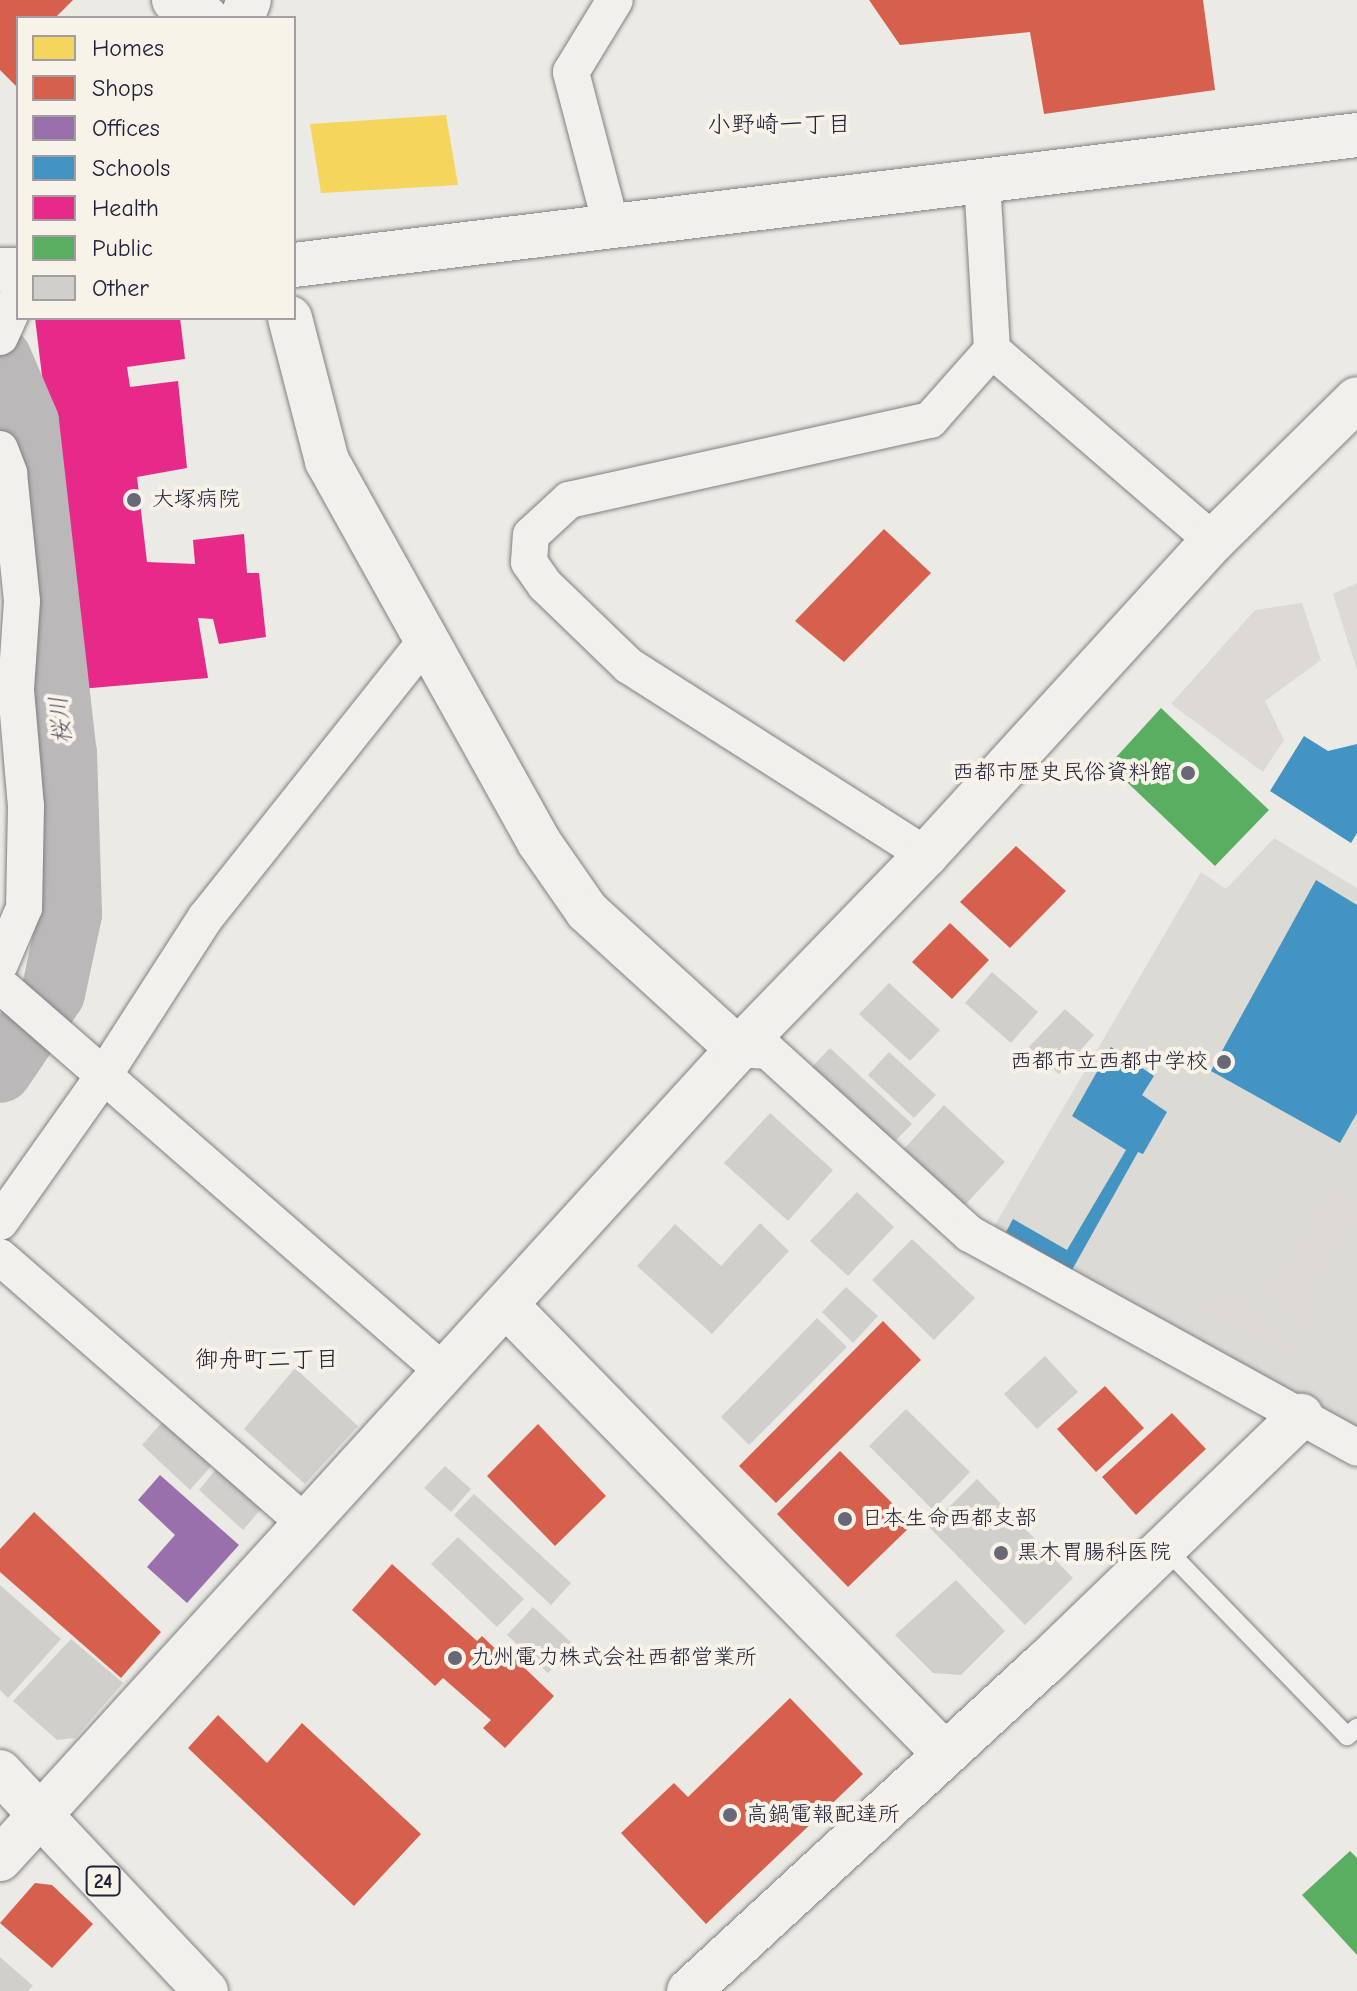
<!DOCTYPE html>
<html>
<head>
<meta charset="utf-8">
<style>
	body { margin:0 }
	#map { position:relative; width:1357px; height:1991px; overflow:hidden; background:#ebeae4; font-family:"Comic Neue","Klee One",sans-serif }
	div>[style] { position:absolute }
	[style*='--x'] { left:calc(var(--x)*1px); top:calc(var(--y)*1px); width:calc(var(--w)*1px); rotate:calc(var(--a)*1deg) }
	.built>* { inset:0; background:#dcdad5 }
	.green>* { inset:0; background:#dddad5 }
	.homes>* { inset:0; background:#f6d55c }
	.shops>* { inset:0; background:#d6604d }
	.offices>* { inset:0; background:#9970ab }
	.schools>* { inset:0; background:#4393c3 }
	.health>* { inset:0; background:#e7298a }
	.public>* { inset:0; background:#5aae61 }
	.river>* { height:64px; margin:-32px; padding:0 32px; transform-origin:32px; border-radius:32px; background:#bbb8b9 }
	.building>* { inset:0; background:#d0cfcc }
	.roads { filter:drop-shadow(0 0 2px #818083) drop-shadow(0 0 2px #818083) }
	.lane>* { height:18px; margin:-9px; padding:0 9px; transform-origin:9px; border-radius:9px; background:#f1f0ec }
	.street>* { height:36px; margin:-18px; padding:0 18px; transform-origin:18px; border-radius:18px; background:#f1f0ec }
	.secondary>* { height:44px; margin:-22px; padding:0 22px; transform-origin:22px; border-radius:22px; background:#f1f0ec }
	.primary>* { height:44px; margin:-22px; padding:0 22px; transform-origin:22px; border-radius:22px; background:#f1f0ec }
	.dots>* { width:22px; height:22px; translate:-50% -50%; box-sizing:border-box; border:4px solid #f7f3e8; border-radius:50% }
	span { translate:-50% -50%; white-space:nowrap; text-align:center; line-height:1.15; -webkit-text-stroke:8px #f7f3e8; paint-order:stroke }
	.shield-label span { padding:2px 6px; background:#f7f3e8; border:2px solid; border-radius:6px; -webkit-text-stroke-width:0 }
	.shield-label { font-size:20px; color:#22223b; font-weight:700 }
	.poi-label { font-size:22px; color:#22223b }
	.left { translate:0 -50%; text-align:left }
	.right { translate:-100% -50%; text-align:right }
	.neighbourhood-label { font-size:24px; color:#22223b }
	.water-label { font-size:24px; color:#504f60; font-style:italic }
	.legend { position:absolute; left:16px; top:16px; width:280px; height:304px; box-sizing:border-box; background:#f7f3e8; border:2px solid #a29fa3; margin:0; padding:10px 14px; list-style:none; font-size:24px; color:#22223b }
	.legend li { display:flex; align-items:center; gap:16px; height:40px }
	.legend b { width:40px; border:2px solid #a29fa3 }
</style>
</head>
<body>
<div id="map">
	<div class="built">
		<div style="clip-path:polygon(1274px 838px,1357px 888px,1357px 1428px,1038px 1266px,989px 1235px,1201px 872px,1226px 889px)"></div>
	</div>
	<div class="green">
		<div style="clip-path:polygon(1357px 583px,1357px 670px,1333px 594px)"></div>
		<div style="clip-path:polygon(1302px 603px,1321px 660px,1265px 701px,1284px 740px,1263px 772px,1171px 704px,1255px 610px)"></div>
		<div style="clip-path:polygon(1328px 1182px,1357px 1197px,1357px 1223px,1317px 1284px,1312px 1347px,1257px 1287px,1286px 1263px)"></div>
		<div style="clip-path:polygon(1236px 1286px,1320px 1373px,1196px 1308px)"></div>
	</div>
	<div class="homes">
		<div style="clip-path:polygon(446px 115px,458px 185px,321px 193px,310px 124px)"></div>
	</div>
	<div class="shops">
		<div style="clip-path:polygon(0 0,73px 0,55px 18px,18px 18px,18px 88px,0 70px)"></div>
		<div style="clip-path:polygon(869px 0,1203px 0,1215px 90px,1044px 114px,1030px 32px,900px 45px)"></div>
		<div style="clip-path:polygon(884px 529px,931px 573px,844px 662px,795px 621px)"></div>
		<div style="clip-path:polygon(1016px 846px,1066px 891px,1010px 948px,960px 902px)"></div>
		<div style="clip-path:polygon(950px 923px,989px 960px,952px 999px,912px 962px)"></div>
		<div style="clip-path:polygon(883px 1321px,921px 1360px,776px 1503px,739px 1466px)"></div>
		<div style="clip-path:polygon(1105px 1386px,1144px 1428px,1096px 1472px,1057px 1429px)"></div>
		<div style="clip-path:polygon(1172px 1413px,1206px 1449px,1136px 1515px,1102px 1477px)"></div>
		<div style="clip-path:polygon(538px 1424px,606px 1496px,555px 1546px,487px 1476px)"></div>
		<div style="clip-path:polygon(840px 1451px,913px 1524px,848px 1587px,777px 1514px)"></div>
		<div style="clip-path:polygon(34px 1512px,161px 1632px,121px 1678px,0 1572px,0 1549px)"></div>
		<div style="clip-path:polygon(392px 1564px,477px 1641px,482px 1636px,507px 1660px,512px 1656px,554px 1696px,505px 1748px,483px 1728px,491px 1720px,443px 1678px,435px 1686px,352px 1610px)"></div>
		<div style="clip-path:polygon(790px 1698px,863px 1774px,706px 1924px,621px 1833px,674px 1783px,688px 1797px)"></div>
		<div style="clip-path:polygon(218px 1715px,267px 1763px,302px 1723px,421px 1834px,354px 1906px,188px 1748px)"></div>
		<div style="clip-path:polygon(35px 1883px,52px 1885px,93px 1924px,52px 1968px,0 1923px)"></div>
	</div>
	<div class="offices">
		<div style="clip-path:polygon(160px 1475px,239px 1545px,187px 1603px,147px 1567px,175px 1535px,138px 1500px)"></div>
	</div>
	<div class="schools">
		<div style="clip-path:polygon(1304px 736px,1328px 751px,1357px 744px,1357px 833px,1351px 843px,1270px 791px)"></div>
		<div style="clip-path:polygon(1316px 880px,1357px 905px,1357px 1113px,1340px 1143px,1211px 1071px)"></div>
		<div style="clip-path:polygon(1111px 1047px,1154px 1076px,1142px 1095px,1167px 1112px,1143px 1154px,1138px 1152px,1072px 1270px,1006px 1232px,1013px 1219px,1067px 1250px,1126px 1150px,1072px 1116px)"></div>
	</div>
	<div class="health">
		<div style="clip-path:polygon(35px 318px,180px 318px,185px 359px,127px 367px,130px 387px,178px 381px,187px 468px,137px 477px,147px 562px,195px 564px,193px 540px,244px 534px,247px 573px,259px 573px,266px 637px,219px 644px,213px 619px,198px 618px,208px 678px,80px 689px)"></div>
	</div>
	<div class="public">
		<div style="clip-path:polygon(1161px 708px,1269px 810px,1215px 866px,1109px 765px)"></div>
		<div style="clip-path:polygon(1350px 1851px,1357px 1858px,1357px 1955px,1302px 1895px)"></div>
	</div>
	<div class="river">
		<div style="--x:0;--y:359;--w:69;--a:66.8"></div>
		<div style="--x:27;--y:422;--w:333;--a:83.5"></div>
		<div style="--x:65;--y:753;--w:161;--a:88.2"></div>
		<div style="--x:70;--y:914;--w:81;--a:102.1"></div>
		<div style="--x:53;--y:993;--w:94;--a:124.2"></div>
	</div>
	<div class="building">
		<div style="clip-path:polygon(992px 972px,1038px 1012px,1011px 1043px,965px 1003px)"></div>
		<div style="clip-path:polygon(889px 983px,940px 1030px,910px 1061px,859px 1014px)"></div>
		<div style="clip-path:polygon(1065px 1009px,1094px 1035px,1059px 1074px,1029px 1047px)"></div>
		<div style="clip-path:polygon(830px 1048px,912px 1124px,891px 1145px,809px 1070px)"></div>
		<div style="clip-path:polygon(889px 1052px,936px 1095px,914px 1118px,868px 1075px)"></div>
		<div style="clip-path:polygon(944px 1105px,1005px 1162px,964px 1206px,903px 1150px)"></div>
		<div style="clip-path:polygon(770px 1113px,833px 1170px,788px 1221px,724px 1163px)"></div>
		<div style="clip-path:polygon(857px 1192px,894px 1227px,848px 1276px,810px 1241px)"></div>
		<div style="clip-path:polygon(760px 1223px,789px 1251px,712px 1334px,637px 1266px,675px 1224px,721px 1266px)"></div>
		<div style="clip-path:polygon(912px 1239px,975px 1298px,934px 1340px,872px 1280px)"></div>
		<div style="clip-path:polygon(846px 1287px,878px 1316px,853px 1343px,822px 1312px)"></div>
		<div style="clip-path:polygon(817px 1318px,847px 1347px,749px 1445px,721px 1417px)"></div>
		<div style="clip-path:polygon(1045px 1356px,1078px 1392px,1037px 1429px,1004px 1394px)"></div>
		<div style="clip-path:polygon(295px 1368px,358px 1426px,305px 1484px,244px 1429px)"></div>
		<div style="clip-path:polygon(906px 1409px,970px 1472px,933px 1510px,869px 1446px)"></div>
		<div style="clip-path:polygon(170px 1413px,219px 1457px,190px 1490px,142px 1445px)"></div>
		<div style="clip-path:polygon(225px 1458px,270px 1499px,243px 1530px,199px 1490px)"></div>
		<div style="clip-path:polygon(445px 1466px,471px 1489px,451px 1512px,424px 1488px)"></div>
		<div style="clip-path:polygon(977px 1479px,1073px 1578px,1025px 1625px,929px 1527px)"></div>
		<div style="clip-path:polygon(474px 1494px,571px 1583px,551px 1605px,454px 1515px)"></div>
		<div style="clip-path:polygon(458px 1537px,524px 1599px,497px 1627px,431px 1564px)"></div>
		<div style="clip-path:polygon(956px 1580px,1005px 1631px,961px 1675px,933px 1673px,895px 1635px)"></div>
		<div style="clip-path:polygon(0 1585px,61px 1639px,8px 1698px,0 1690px)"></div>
		<div style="clip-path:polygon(533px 1607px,574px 1645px,548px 1673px,507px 1635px)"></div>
		<div style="clip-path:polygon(71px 1639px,123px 1683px,75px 1738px,57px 1740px,13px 1701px)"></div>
		<div style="clip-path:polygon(0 1957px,33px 1986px,28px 1991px,0 1991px)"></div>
	</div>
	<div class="roads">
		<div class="lane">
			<div style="--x:1165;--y:1548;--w:262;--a:45.9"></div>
			<div style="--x:1347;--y:1736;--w:13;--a:-39"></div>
		</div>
		<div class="street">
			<div style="--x:982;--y:181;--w:169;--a:86.6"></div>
			<div style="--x:611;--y:225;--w:158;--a:-104.7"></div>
			<div style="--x:571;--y:72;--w:84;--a:-58.6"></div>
			<div style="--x:0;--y:337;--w:44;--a:-65.8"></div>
			<div style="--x:0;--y:449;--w:26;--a:69"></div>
			<div style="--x:9;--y:473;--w:129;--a:84.2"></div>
			<div style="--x:22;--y:601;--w:89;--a:93.9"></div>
			<div style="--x:16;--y:690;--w:116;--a:85.1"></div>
			<div style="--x:26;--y:806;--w:102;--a:91.1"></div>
			<div style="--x:24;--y:908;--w:61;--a:113.2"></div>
			<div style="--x:926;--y:855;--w:352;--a:-147.5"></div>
			<div style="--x:629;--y:666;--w:117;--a:-136"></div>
			<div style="--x:545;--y:585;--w:28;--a:-125"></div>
			<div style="--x:529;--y:562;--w:27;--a:-86"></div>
			<div style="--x:531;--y:535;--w:52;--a:-42.6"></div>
			<div style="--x:569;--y:500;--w:370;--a:-12.5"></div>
			<div style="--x:930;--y:420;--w:94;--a:-48.5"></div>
			<div style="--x:992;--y:350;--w:292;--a:40.8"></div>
			<div style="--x:0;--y:985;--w:590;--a:41.09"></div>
			<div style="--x:738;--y:1049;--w:30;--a:4"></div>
			<div style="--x:768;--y:1051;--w:273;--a:42.2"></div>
			<div style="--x:970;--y:1234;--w:442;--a:28.9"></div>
			<div style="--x:0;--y:1222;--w:180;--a:-54.7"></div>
			<div style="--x:104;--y:1075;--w:188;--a:-57.2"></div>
			<div style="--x:206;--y:917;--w:354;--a:-51.5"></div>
			<div style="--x:0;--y:1257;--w:406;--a:41.1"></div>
		</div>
		<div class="secondary">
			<div style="--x:174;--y:0;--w:37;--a:29"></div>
			<div style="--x:242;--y:18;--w:19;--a:-69"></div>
			<div style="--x:294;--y:265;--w:1071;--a:-6.97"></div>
			<div style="--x:0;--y:270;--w:18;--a:0"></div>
			<div style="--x:290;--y:318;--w:148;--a:75.5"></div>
			<div style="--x:327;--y:461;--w:436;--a:60.9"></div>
			<div style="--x:539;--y:842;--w:84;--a:55.2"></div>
			<div style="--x:587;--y:911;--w:205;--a:42.4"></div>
			<div style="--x:507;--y:1306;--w:624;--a:45.65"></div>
			<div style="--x:0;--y:1859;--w:1096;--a:-47.66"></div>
			<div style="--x:738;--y:1049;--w:270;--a:-45.9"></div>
			<div style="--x:926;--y:855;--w:425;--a:-47.6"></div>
			<div style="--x:1213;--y:541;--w:202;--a:-44.6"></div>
			<div style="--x:689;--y:1991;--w:484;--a:-42.7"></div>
			<div style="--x:1045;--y:1663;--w:356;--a:-44"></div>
		</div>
		<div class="primary">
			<div style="--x:0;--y:1772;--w:301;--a:46.8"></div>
		</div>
	</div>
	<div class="dots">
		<div style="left:134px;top:500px;background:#686876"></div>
		<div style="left:1188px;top:773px;background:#686876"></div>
		<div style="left:1224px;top:1062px;background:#686876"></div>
		<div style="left:845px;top:1519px;background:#686876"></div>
		<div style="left:1001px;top:1553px;background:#686876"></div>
		<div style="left:455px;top:1658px;background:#686876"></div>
		<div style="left:730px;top:1815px;background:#686876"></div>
	</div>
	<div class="shield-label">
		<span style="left:103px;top:1881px">24</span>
	</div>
	<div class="poi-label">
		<span class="left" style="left:152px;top:500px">大塚病院</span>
		<span class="right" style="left:1172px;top:773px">西都市歴史民俗資料館</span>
		<span class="right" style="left:1208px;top:1062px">西都市立西都中学校</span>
		<span class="left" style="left:861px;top:1519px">日本生命西都支部</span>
		<span class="left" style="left:1017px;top:1553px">黒木胃腸科医院</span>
		<span class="left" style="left:471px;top:1658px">九州電力株式会社西都営業所</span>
		<span class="left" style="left:746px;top:1815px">高鍋電報配達所</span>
	</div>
	<div class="neighbourhood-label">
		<span style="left:779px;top:125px">小野崎一丁目</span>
		<span style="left:267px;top:1360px">御舟町二丁目</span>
	</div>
	<div class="water-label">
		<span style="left:61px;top:720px;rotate:-96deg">桜川</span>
	</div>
	<ul class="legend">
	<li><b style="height:22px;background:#f6d55c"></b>Homes</li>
	<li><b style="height:22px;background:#d6604d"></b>Shops</li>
	<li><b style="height:22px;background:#9970ab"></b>Offices</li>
	<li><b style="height:22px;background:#4393c3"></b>Schools</li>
	<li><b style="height:22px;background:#e7298a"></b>Health</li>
	<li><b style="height:22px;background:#5aae61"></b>Public</li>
	<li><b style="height:22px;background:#d0cfcc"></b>Other</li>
	</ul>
</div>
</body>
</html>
